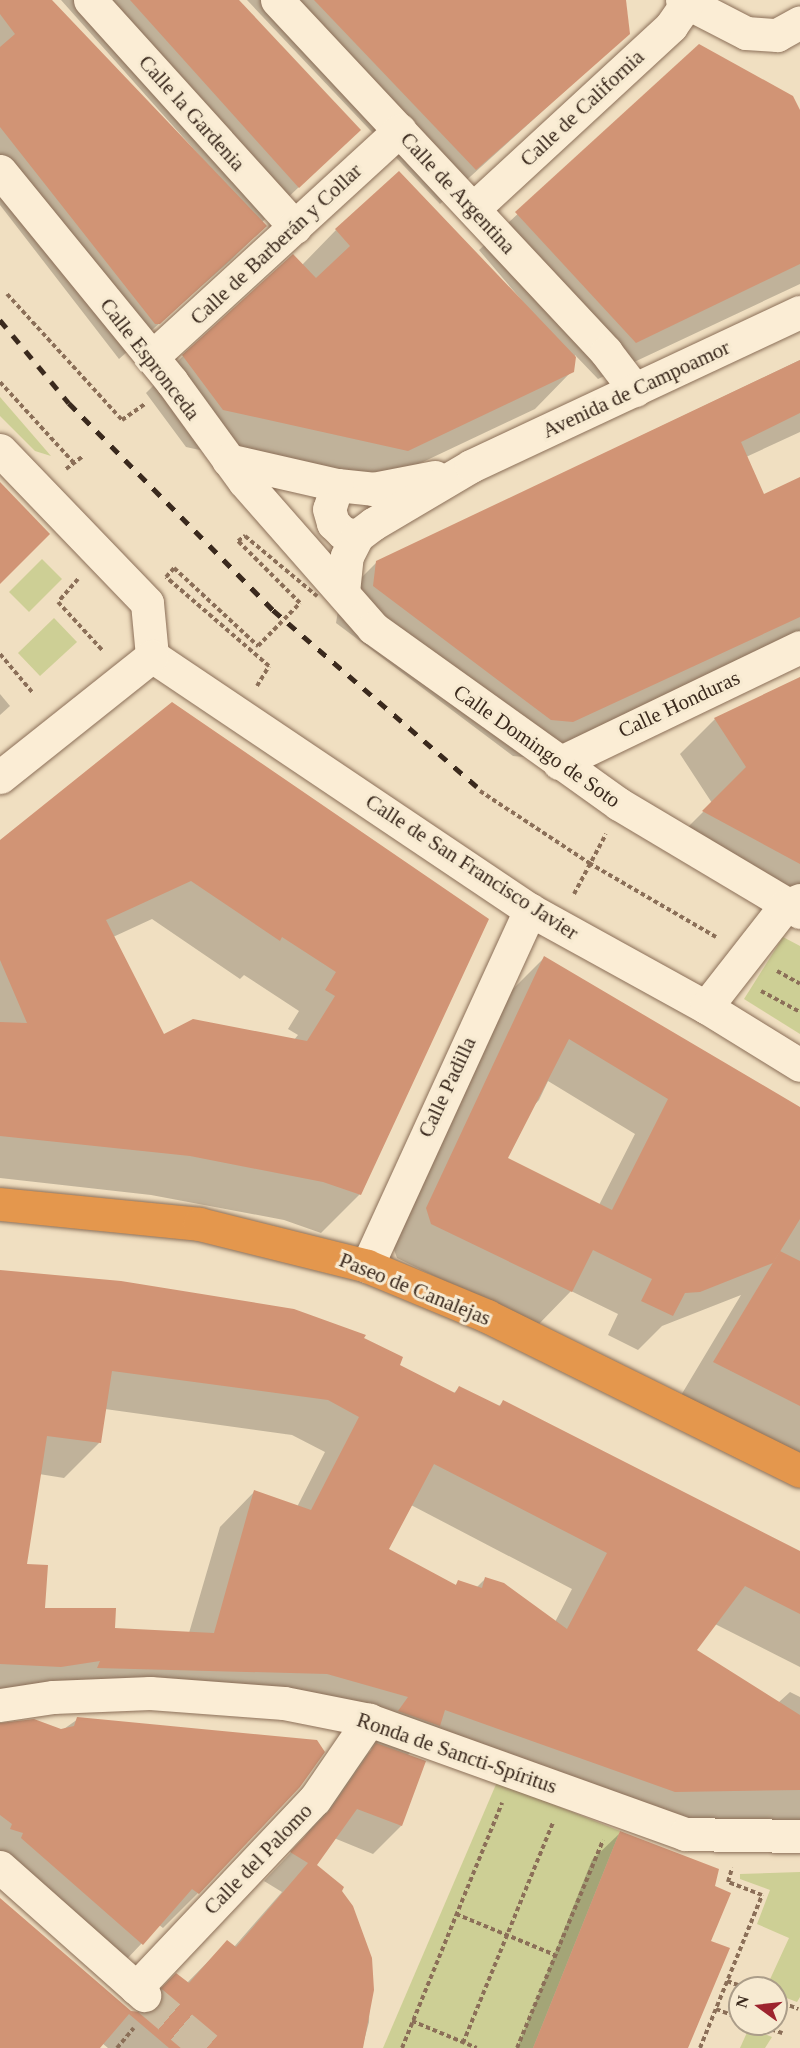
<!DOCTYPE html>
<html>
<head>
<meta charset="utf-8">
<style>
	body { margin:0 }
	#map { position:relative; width:800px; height:2048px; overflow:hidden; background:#f0dfc1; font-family:Georgia,serif }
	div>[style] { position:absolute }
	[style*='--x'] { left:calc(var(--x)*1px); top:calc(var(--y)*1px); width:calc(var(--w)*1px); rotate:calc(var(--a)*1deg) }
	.green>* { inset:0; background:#cdcf95 }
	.shadow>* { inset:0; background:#0003 }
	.building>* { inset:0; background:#d19475 }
	.minor-tunnel>* { height:33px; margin-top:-16.5px; transform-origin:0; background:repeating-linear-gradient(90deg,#ccbba0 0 33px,transparent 0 49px) }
	.path>* { height:4px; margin-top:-2px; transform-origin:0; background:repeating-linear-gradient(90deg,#8b6f58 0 4.5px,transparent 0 7.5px) }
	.roads { filter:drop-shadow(0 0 2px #8b6f58) drop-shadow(0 0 2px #8b6f58) }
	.minor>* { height:33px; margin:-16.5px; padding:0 16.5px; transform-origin:16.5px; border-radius:16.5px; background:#fbedd5 }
	.highway>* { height:33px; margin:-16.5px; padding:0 16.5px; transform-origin:16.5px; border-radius:16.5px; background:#e4974d }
	.rail>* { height:4.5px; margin-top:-2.25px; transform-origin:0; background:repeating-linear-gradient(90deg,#3a291d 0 10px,transparent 0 20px) }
	.path-bridge>* { height:4px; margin-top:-2px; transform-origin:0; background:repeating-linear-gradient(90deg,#8b6f58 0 4.5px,transparent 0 7.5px) }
	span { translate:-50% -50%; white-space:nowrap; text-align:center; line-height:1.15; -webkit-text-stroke:6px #f7ead1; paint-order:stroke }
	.street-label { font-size:21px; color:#3a291d }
	.north { position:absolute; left:728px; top:1976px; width:60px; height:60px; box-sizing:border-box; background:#f7ead1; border:2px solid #ab9d89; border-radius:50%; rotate:285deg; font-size:16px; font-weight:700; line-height:24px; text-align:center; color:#3a291d }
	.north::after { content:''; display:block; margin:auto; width:21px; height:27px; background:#9d242e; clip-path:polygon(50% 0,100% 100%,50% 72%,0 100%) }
</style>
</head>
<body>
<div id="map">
	<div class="green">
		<div style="clip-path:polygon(0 397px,51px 456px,35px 451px,0 416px)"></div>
		<div style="clip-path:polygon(42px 559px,62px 579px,29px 612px,9px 592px)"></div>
		<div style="clip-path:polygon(54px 618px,77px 642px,40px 676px,18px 653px)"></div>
		<div style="clip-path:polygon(783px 937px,800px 946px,800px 1034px,744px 999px)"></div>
		<div style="clip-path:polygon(497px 1782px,620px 1831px,533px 2048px,383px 2048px)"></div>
		<div style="clip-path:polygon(800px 1872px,800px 1997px,797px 2002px,776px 1994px,776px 1988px,766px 1988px,789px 1938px,757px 1924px,770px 1890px,740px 1879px,740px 1874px)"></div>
		<div style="clip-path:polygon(749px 2028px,772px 2037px,765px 2048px,740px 2048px)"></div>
	</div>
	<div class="shadow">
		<div style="clip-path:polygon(0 0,49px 0,230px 190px,61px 0,237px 0,359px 130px,261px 223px,265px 226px,230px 261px,119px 359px,0 205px)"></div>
		<div style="clip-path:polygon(247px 0,616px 0,629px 33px,440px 204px)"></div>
		<div style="clip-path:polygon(699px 46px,800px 114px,800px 284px,598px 379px,575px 355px,572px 371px,535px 409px,370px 487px,186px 447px,146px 393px,183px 356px,302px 265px,336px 230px,540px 322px,479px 250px)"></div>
		<div style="clip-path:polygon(800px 360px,800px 432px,746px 457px,763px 496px,800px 478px,800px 635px,534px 758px,513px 756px,336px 623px,340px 599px,377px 562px)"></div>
		<div style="clip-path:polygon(800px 679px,800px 891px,669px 846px,712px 803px,680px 754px,715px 719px)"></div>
		<div style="clip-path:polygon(0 694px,10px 706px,0 715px)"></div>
		<div style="clip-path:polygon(evenodd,0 842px,487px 920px,360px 1194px,321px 1233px,284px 1220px,151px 1195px,0 1178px,0 842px,152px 919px,240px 979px,244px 975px,299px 1011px,288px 1029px,298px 1035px,294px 1040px,163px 1036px,113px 937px,152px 919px)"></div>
		<div style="clip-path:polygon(evenodd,544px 958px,800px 1109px,800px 1456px,680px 1397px,741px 1295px,662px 1326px,638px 1350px,608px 1335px,618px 1314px,571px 1291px,537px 1326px,397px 1258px,392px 1244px,510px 992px,544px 958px,548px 1081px,635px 1134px,599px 1205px,506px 1158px,528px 1112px,539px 1100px,548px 1081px)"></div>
		<div style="clip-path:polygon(evenodd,0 1272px,362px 1339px,398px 1366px,453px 1394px,459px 1388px,498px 1407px,503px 1402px,800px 1552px,800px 1667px,715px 1624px,695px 1651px,778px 1703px,790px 1692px,800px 1697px,800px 1824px,639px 1827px,416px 1747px,408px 1755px,424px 1762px,401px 1826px,373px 1854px,334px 1838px,315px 1865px,340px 1891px,371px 1958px,369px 2022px,362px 2048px,108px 2048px,102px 2043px,98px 2048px,0 2048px,0 1900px,130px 2012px,139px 2013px,177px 1975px,187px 1983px,227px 1942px,234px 1947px,282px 1892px,264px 1881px,301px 1842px,349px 1772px,372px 1749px,364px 1746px,374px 1733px,291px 1708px,0 1700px,0 1272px,105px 1409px,292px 1435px,325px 1452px,297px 1507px,255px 1491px,220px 1527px,189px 1633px,114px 1629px,44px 1609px,25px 1566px,39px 1474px,64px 1478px,100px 1442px,105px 1409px,0 1272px,411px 1505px,572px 1589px,555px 1622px,485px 1579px,476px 1588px,458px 1582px,455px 1586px,387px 1550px,411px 1505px)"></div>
		<div style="clip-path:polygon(78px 1719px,299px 1786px,198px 1893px,163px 1928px,159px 1925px,108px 1979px,0 1884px,0 1724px,61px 1731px)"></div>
		<div style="clip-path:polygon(620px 1833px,713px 1887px,709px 1942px,687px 2048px,517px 2048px,592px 1860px)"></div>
	</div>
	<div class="building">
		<div style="clip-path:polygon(0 0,52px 0,267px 226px,160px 324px,155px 324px,0 127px,0 47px,15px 34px,0 14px)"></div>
		<div style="clip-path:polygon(130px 0,239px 0,361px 130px,299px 188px)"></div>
		<div style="clip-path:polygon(314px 0,626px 0,630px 34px,476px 170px)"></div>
		<div style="clip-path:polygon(699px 44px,793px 96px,800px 110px,800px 264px,636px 343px,515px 212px)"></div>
		<div style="clip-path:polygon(399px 171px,576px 357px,574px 372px,408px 451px,223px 410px,182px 355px,293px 254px,316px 278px,350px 246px,335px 229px)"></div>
		<div style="clip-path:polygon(800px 360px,800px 413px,741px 442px,764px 494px,800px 477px,800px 617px,573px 722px,551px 720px,373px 586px,376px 561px)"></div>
		<div style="clip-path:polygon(0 482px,50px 534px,0 584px)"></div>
		<div style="clip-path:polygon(800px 677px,800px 864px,702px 811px,746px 767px,714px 718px)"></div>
		<div style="clip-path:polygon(evenodd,172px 702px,489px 919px,361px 1195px,323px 1182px,190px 1156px,0 1136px,0 1022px,27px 1023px,0 960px,0 840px,172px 702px,191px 881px,280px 941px,282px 937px,336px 972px,325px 990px,335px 996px,307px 1041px,193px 1019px,164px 1034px,106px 920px,191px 881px)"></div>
		<div style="clip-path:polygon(evenodd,544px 956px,800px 1107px,800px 1219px,773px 1263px,700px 1292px,685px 1293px,673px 1316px,641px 1301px,652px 1279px,593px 1250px,572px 1292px,431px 1224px,426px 1208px,544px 956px,569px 1039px,668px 1099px,612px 1210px,508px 1158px,569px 1039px)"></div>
		<div style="clip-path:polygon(780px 1251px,800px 1261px,800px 1406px,713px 1362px)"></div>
		<div style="clip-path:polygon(evenodd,0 1270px,121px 1281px,294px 1309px,366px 1335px,364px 1338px,403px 1357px,400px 1365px,455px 1393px,459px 1386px,500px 1406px,503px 1400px,800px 1551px,800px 1614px,745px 1586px,697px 1650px,800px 1715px,800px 1790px,675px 1792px,445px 1710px,440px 1726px,398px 1711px,408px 1697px,327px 1674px,97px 1668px,100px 1661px,61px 1667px,0 1664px,0 1270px,112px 1371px,328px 1400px,359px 1417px,311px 1510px,254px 1490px,214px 1633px,115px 1628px,116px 1608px,45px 1608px,48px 1565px,27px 1564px,47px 1436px,101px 1443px,112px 1371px,0 1270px,434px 1464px,607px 1553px,567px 1629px,504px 1583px,485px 1577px,482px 1588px,458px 1580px,456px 1585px,389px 1549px,434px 1464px)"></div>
		<div style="clip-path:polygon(77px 1717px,317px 1740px,325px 1752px,300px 1787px,199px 1894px,192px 1889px,143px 1945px,21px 1838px,23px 1833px,10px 1829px,12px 1824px,0 1815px,0 1723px,34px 1719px,61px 1729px,74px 1726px)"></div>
		<div style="clip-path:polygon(376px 1743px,426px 1761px,402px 1826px,357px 1809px,317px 1865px,344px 1887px,342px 1891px,353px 1906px,372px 1958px,374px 1990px,363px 2048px,169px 2048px,129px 2014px,100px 2048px,0 2048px,0 1898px,131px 2011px,150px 2013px,162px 1999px,161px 1988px,176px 1973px,189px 1983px,227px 1940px,236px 1947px,308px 1863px,290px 1852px,330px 1810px)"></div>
		<div style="clip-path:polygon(620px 1831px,719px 1869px,715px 1886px,731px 1893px,711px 1941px,730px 1948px,688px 2048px,533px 2048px)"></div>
	</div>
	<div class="minor-tunnel">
		<div style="--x:144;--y:1995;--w:82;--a:40.1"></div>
	</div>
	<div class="path">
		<div style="--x:7;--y:294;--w:171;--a:47.6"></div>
		<div style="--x:122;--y:420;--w:29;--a:-35"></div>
		<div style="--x:0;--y:382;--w:110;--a:47.6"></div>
		<div style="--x:66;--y:469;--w:20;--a:-37"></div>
		<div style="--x:78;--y:579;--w:30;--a:131"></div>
		<div style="--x:58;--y:602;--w:67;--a:47.4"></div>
		<div style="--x:0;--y:654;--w:51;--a:49.8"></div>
		<div style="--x:257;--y:686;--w:23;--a:-59"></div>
		<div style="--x:480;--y:791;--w:131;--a:33.4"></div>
		<div style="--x:589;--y:863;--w:147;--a:30.2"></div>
		<div style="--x:574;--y:894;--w:68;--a:-61.9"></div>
		<div style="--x:777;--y:971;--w:26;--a:29"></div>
		<div style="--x:761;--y:991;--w:44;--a:28.3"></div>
		<div style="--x:456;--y:1914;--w:107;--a:22.5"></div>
		<div style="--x:727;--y:1981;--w:20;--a:20"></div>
		<div style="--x:776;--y:2000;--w:24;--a:22"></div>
		<div style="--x:716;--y:2009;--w:26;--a:21"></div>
		<div style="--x:412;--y:2021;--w:70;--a:22.6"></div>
		<div style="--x:757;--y:2024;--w:27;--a:20"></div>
		<div style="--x:463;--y:2043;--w:239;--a:-67.8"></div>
		<div style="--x:117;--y:2048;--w:26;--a:-50"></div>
		<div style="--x:402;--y:2048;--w:265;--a:-67.8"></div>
		<div style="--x:517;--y:2048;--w:225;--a:-67.5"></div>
		<div style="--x:700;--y:2048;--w:165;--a:-67.9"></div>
		<div style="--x:762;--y:1895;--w:36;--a:-159"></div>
		<div style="--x:728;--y:1882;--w:15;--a:-74"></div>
	</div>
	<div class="roads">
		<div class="minor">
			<div style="--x:90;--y:0;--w:306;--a:47.9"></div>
			<div style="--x:277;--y:0;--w:482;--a:46.9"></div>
			<div style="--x:606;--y:352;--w:48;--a:52.7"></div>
			<div style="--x:682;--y:0;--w:72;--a:27.3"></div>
			<div style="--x:746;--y:33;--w:31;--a:4"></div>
			<div style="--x:777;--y:35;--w:26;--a:-29"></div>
			<div style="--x:0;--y:171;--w:272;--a:50.8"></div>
			<div style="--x:172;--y:382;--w:122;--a:54"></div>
			<div style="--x:244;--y:481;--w:196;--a:48.7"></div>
			<div style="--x:373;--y:628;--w:302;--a:35.6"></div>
			<div style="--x:619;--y:804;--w:211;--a:30.8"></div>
			<div style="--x:473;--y:209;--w:270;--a:-42.7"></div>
			<div style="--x:671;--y:26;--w:28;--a:-55"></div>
			<div style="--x:152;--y:357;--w:336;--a:-42.5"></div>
			<div style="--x:0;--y:450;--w:212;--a:46.1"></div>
			<div style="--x:147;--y:603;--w:53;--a:84.6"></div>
			<div style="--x:228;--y:460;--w:112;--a:12.9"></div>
			<div style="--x:337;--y:485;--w:36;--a:6"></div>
			<div style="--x:373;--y:489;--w:63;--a:-11"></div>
			<div style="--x:337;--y:485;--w:25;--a:108"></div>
			<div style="--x:329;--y:509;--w:15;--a:74"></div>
			<div style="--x:333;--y:523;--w:14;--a:45"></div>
			<div style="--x:343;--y:533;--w:14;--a:12"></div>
			<div style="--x:343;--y:592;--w:36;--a:-84"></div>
			<div style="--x:347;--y:556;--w:22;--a:-63"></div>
			<div style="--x:357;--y:536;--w:20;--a:-37"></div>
			<div style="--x:373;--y:524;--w:114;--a:-30.6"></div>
			<div style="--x:471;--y:466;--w:363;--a:-25.1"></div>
			<div style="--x:152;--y:656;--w:455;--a:33.9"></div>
			<div style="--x:530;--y:910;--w:201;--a:28.9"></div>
			<div style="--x:706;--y:1007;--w:110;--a:31.7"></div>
			<div style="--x:559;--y:763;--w:267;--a:-25.7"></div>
			<div style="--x:0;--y:777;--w:194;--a:-38.5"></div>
			<div style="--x:706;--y:1007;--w:128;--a:-52"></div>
			<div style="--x:785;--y:906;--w:16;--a:-22"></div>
			<div style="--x:367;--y:1266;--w:392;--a:-65.4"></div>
			<div style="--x:0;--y:1705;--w:54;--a:-8.6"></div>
			<div style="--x:53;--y:1697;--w:97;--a:-2.4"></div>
			<div style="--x:150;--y:1693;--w:134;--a:4.3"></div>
			<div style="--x:284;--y:1703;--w:87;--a:11.3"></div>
			<div style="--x:369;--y:1720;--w:336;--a:19.8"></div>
			<div style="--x:685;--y:1834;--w:115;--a:1"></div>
			<div style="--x:0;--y:1867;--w:193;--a:41.6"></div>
			<div style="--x:136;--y:1988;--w:260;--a:-46.6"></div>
			<div style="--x:315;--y:1799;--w:96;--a:-55.6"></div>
		</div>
		<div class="highway">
			<div style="--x:0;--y:1204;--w:200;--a:5.7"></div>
			<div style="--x:199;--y:1224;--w:173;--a:14"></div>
			<div style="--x:367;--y:1266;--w:130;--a:22.6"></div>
			<div style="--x:487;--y:1316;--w:349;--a:26.3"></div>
		</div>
	</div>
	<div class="rail">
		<div style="--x:0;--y:320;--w:108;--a:50.3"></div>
		<div style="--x:69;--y:403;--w:291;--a:45.4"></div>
		<div style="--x:273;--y:610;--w:270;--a:40.9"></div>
	</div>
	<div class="path-bridge">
		<div style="--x:269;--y:666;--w:136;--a:-139.2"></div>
		<div style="--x:166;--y:577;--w:12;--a:-48"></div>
		<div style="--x:174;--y:568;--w:115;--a:42.9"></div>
		<div style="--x:258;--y:646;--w:60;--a:-45.7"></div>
		<div style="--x:300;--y:603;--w:88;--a:-135"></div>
		<div style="--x:238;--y:541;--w:9;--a:-36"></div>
		<div style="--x:245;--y:536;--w:94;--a:39.8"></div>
	</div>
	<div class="street-label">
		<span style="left:582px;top:108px;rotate:-43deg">Calle de California</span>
		<span style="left:192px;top:113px;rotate:48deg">Calle la Gardenia</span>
		<span style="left:458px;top:193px;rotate:47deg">Calle de Argentina</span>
		<span style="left:276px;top:244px;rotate:-43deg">Calle de Barberán y Collar</span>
		<span style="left:150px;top:359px;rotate:52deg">Calle Espronceda</span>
		<span style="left:636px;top:389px;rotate:-25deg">Avenida de Campoamor</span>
		<span style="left:679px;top:704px;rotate:-25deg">Calle Honduras</span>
		<span style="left:537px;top:746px;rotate:35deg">Calle Domingo de Soto</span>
		<span style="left:472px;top:867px;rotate:33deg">Calle de San Francisco Javier</span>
		<span style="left:447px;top:1087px;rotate:-65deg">Calle Padilla</span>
		<span style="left:415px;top:1289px;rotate:22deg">Paseo de Canalejas</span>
		<span style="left:457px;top:1753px;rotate:19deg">Ronda de Sancti-Spíritus</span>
		<span style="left:258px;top:1859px;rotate:-46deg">Calle del Palomo</span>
	</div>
	<div class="north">N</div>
</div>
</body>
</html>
